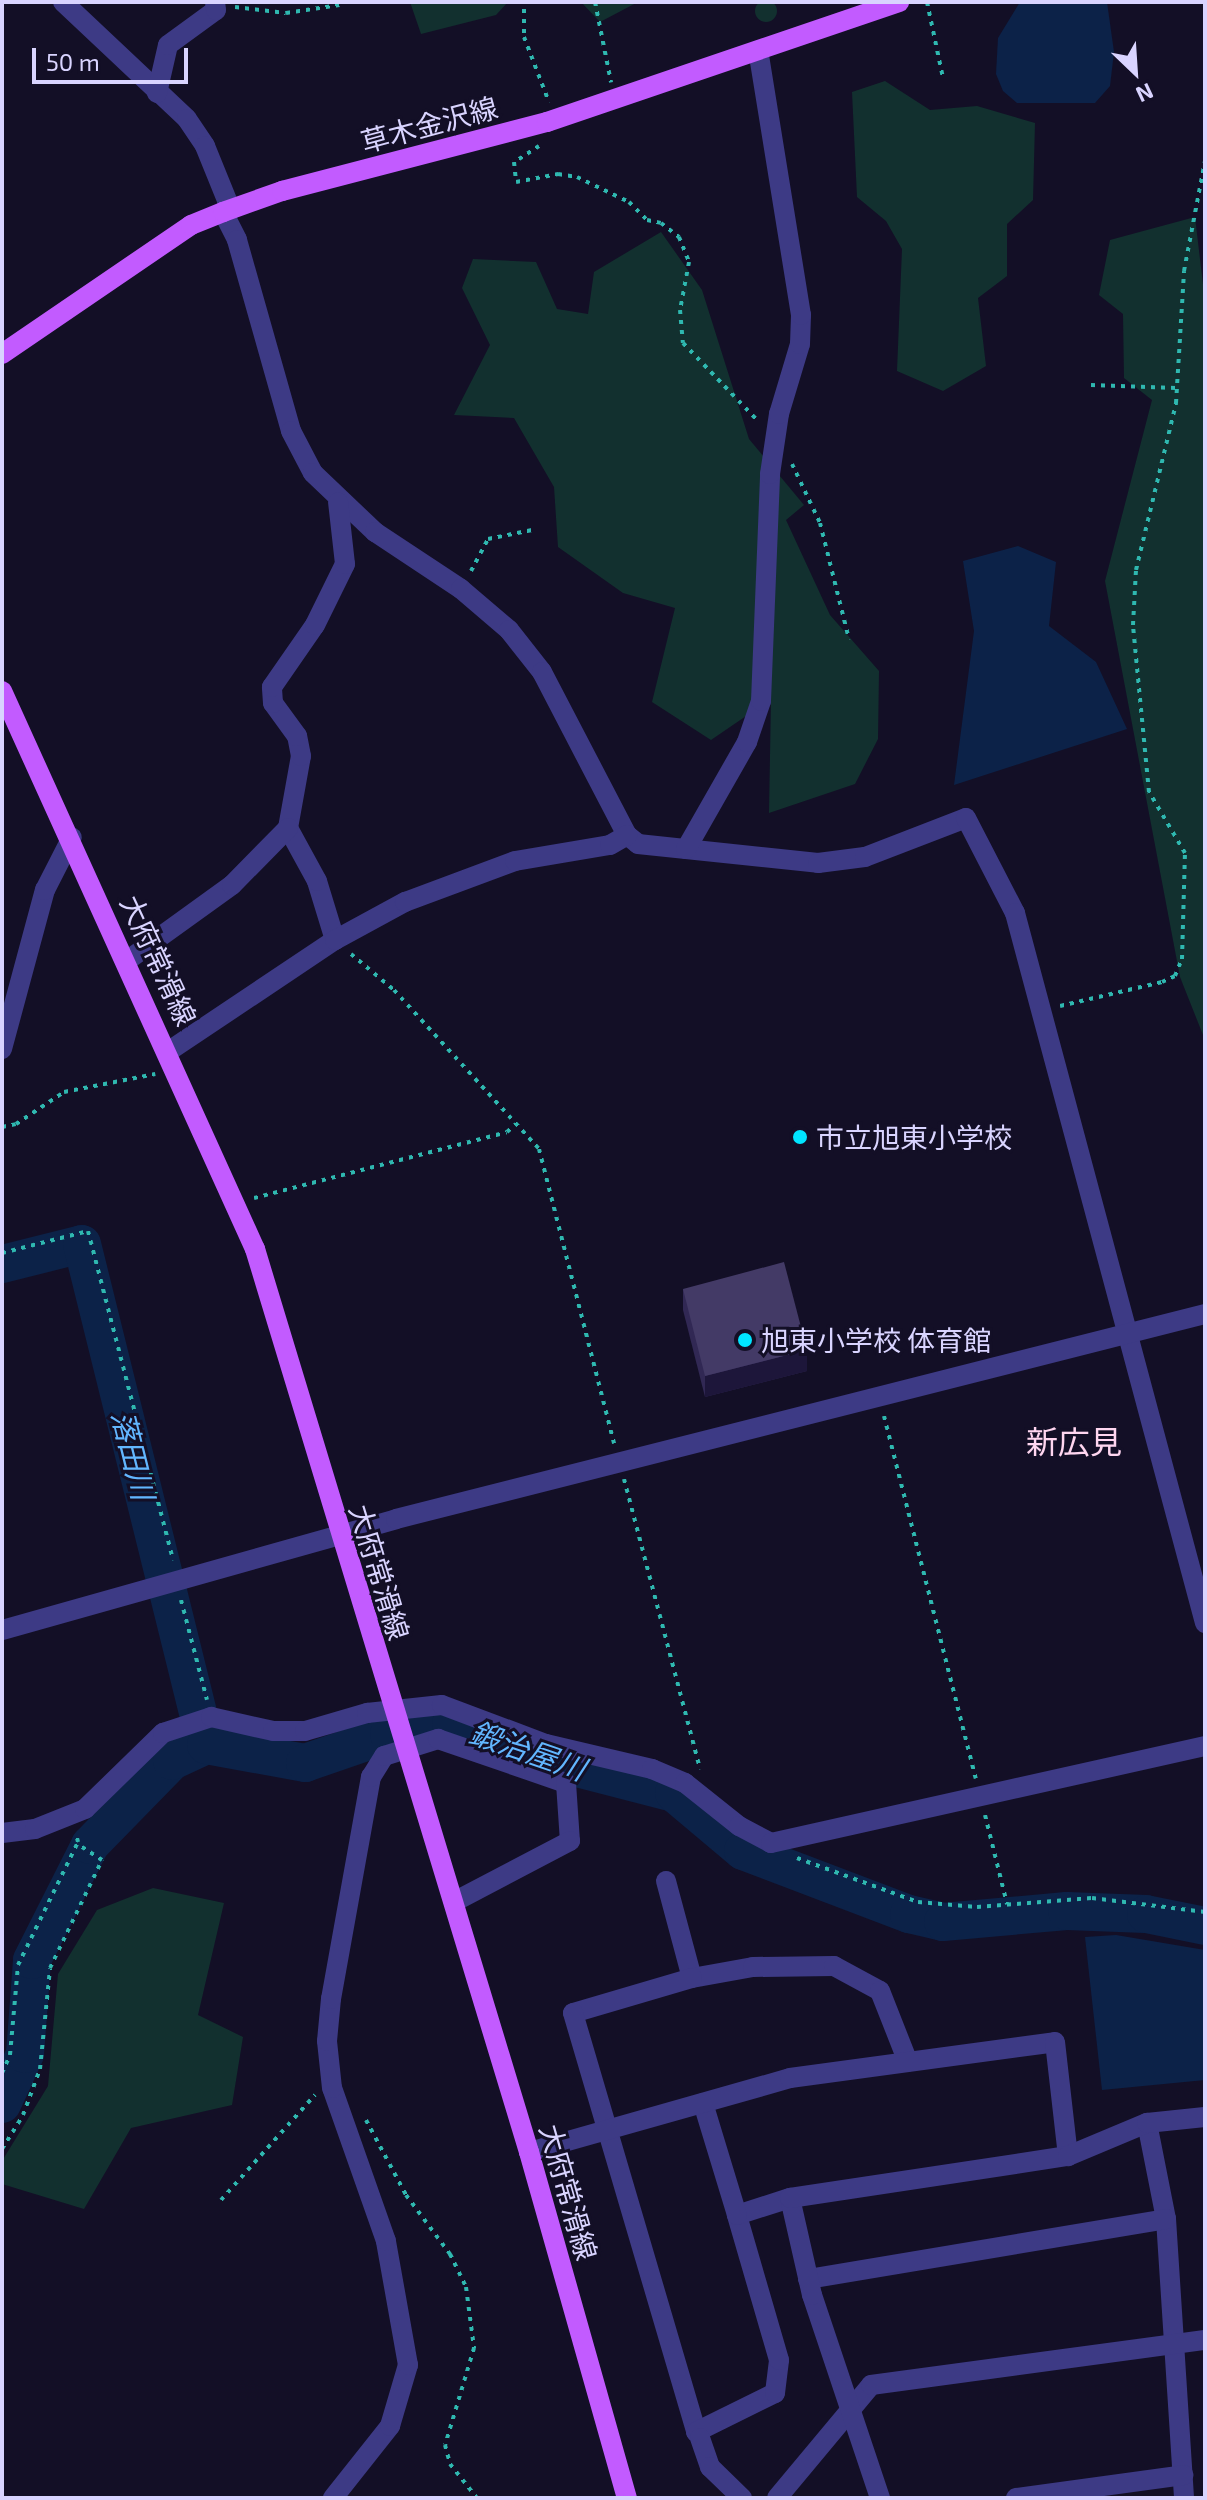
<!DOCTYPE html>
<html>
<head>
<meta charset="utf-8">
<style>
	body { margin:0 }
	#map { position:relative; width:1207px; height:2500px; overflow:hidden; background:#130f26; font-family:"Exo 2","Noto Sans JP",sans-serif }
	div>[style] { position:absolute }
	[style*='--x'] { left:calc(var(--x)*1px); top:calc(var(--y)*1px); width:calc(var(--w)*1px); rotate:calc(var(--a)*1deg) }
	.green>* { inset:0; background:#12302f }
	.round { border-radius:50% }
	.water>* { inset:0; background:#0c2248 }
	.river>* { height:38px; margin:-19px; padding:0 19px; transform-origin:19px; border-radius:19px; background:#0c2248 }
	.path>* { height:4px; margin-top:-2px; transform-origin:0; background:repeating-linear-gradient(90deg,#2fb8b0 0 4px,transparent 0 10px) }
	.minor>* { height:20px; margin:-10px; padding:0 10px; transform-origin:10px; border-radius:10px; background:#3d3a85 }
	.major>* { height:20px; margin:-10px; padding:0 10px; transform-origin:10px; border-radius:10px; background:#c25bff }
	.wall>* { inset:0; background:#312854 }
	.shaded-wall>* { inset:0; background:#1d163a }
	.building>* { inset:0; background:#433a66 }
	.dots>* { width:22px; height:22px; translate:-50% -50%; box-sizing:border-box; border:4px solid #130f26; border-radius:50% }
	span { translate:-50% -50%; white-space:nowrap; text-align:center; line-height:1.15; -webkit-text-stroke:6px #130f26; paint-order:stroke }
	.street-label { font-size:28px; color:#d9d4ff }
	.poi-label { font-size:28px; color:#d9d4ff }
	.left { translate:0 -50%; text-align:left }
	.water-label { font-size:30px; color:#62b6ff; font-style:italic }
	.quarter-label { font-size:32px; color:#ffd6f0 }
	.frame { position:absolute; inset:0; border:4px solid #d9d4ff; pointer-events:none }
	.north { position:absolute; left:1095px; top:32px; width:80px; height:80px; -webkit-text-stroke:6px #130f26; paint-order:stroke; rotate:155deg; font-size:22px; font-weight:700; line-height:32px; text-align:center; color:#d9d4ff }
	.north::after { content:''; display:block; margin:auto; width:28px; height:36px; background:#d9d4ff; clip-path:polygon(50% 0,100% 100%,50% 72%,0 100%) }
	.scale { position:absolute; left:32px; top:48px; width:156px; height:36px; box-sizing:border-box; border:4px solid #d9d4ff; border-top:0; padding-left:10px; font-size:24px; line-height:28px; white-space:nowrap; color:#d9d4ff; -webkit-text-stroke:6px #130f26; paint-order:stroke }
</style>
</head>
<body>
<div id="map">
	<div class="green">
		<div class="round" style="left:755px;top:0;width:22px;height:22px"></div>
		<div style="clip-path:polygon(410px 2px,508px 2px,496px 15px,421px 34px)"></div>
		<div style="clip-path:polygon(581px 2px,638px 2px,600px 22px)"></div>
		<div style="clip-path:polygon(885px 81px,930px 110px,977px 106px,1035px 123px,1033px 200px,1007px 224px,1007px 276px,978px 298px,986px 366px,943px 391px,897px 371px,902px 249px,886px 221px,857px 197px,852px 92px)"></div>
		<div style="clip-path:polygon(1195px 217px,1205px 301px,1205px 1040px,1180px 977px,1105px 581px,1152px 400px,1124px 378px,1123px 314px,1099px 295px,1110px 240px)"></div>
		<div style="clip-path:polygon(661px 232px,702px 290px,749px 439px,804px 505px,786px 520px,830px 615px,879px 671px,878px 739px,855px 784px,769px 813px,771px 699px,711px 740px,652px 702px,675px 608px,623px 593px,558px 547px,554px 487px,514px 418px,454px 415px,490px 345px,462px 288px,473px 259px,536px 262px,557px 309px,588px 314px,594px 272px)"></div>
		<div style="clip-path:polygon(153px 1888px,224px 1903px,198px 2015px,243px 2037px,232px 2105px,131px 2128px,84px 2209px,2px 2184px,2px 2161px,48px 2086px,58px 1974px,97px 1910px)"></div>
	</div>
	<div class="water">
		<div style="clip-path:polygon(1020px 2px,1107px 2px,1114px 52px,1110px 86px,1095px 103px,1017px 103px,1003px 91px,996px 74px,998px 38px)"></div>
		<div style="clip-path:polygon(1018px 546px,1056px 562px,1049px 626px,1096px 662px,1127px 729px,954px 785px,974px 631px,963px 561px)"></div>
		<div style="clip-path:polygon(1116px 1935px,1205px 1950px,1205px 2080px,1102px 2090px,1085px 1937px)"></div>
	</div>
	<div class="river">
		<div style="--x:2;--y:1264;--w:82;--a:-14"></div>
		<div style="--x:82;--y:1244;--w:516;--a:76.1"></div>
		<div style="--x:2;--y:2104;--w:55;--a:-65.3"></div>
		<div style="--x:25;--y:2054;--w:94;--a:-85.7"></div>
		<div style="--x:32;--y:1960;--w:129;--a:-63.2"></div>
		<div style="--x:90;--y:1845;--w:117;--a:-45.7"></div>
		<div style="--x:172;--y:1761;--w:38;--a:-25"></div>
		<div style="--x:206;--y:1745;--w:101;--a:10.3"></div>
		<div style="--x:305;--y:1763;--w:89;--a:-19"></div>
		<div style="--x:389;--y:1734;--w:63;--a:-9.2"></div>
		<div style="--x:451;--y:1724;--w:114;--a:20"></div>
		<div style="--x:558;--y:1763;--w:120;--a:14.5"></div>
		<div style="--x:674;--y:1793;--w:90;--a:40"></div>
		<div style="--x:743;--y:1851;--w:178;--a:20.8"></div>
		<div style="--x:909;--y:1914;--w:35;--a:13"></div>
		<div style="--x:943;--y:1922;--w:124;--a:-5.1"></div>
		<div style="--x:1067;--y:1911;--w:79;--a:2.2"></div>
		<div style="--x:1146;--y:1914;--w:60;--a:11.5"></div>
	</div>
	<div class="path">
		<div style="--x:595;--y:2;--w:82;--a:78.7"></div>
		<div style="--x:927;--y:2;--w:78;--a:78.1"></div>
		<div style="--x:235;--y:7;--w:51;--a:6.7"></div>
		<div style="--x:286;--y:13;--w:54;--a:-8.6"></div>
		<div style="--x:524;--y:9;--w:28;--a:90"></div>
		<div style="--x:524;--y:37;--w:70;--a:69"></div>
		<div style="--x:1205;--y:86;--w:14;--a:90"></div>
		<div style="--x:539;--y:146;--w:30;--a:147"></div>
		<div style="--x:514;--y:162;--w:20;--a:84"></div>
		<div style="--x:516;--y:182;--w:43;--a:-10.8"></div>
		<div style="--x:558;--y:174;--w:19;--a:9"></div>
		<div style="--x:577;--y:177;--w:58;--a:25.7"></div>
		<div style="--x:629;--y:202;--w:25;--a:45"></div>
		<div style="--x:647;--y:220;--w:14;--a:12"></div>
		<div style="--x:661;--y:223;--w:23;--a:38"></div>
		<div style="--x:679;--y:237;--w:27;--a:68"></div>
		<div style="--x:689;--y:262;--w:49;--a:100.6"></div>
		<div style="--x:680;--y:310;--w:33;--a:85"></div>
		<div style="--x:683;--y:343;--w:107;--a:46.1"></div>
		<div style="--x:1091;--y:385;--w:85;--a:2"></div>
		<div style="--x:792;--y:464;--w:65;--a:64.6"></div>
		<div style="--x:820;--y:523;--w:120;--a:76"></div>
		<div style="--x:471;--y:571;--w:36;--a:-62"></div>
		<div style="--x:488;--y:539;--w:45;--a:-11.6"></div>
		<div style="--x:351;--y:954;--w:56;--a:39.9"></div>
		<div style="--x:394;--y:990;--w:215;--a:47.6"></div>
		<div style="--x:539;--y:1149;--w:304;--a:75.7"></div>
		<div style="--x:1060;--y:1006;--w:105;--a:-13.2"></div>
		<div style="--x:1162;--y:982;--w:14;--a:-25"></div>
		<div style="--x:1175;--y:976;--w:18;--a:-68"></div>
		<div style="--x:1182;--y:959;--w:106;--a:-88.4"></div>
		<div style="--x:1185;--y:853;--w:71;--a:-120.5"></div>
		<div style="--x:1149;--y:792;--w:168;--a:-95.5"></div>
		<div style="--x:1133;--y:625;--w:55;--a:-86.9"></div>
		<div style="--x:1136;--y:570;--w:172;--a:-76.5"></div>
		<div style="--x:1176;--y:403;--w:132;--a:-86.5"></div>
		<div style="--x:1184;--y:271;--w:112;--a:-79.2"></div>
		<div style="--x:2;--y:1127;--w:14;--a:-12"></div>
		<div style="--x:16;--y:1124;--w:58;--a:-33.7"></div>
		<div style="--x:64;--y:1092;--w:93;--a:-11.2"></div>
		<div style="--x:254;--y:1198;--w:261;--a:-14.6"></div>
		<div style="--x:507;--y:1132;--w:12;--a:-42"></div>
		<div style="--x:2;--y:1253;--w:89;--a:-14.3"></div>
		<div style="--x:88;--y:1231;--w:340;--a:75.5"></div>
		<div style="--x:884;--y:1416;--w:374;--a:75.8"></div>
		<div style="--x:624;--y:1479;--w:300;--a:75.3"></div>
		<div style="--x:181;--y:1600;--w:103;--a:75.4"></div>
		<div style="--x:985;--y:1815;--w:92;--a:76.1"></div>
		<div style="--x:797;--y:1858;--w:129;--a:20"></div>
		<div style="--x:918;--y:1902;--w:59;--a:4.8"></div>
		<div style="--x:977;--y:1907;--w:115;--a:-4.5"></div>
		<div style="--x:1092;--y:1898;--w:114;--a:7.1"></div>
		<div style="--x:2;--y:2073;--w:20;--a:-66"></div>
		<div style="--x:10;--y:2055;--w:90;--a:-84.9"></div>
		<div style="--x:18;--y:1965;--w:137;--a:-64"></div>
		<div style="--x:78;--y:1842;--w:8;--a:-104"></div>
		<div style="--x:366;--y:2120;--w:85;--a:61.9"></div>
		<div style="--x:406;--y:2195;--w:74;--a:53.3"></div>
		<div style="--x:450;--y:2254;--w:37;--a:64"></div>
		<div style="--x:466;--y:2287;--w:62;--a:82.5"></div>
		<div style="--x:474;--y:2348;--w:101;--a:106.6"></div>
		<div style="--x:445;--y:2445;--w:20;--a:75"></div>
		<div style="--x:450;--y:2464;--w:43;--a:51.5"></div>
		<div style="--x:2;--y:2149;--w:40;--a:-58"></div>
		<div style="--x:23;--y:2115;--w:49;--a:-69.7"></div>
		<div style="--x:40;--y:2069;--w:101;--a:-84.3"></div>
		<div style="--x:50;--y:1968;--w:120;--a:-64.3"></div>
		<div style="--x:102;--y:1860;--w:30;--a:-147"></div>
		<div style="--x:221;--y:2200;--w:141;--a:-48.2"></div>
	</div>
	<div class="minor">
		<div style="--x:63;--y:2;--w:170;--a:43.3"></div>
		<div style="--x:187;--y:119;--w:32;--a:56"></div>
		<div style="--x:205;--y:146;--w:69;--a:67.9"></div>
		<div style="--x:157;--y:93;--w:49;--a:-77.1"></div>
		<div style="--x:168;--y:45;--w:59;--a:-36.1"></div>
		<div style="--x:216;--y:10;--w:8;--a:-97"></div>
		<div style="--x:223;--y:212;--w:31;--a:63"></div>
		<div style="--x:237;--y:240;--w:198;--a:74.2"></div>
		<div style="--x:291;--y:431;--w:47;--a:62.4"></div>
		<div style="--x:313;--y:473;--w:86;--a:43.6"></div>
		<div style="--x:375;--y:532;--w:103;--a:33.5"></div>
		<div style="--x:461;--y:589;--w:63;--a:40.5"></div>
		<div style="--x:509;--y:630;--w:53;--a:51.8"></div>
		<div style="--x:542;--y:672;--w:184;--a:62.5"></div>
		<div style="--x:627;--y:835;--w:14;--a:39"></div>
		<div style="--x:638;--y:844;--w:181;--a:6"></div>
		<div style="--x:818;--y:863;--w:47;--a:-7.3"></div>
		<div style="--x:865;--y:857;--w:108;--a:-21.1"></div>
		<div style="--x:966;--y:818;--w:107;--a:62.7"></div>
		<div style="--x:1015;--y:913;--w:735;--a:75.02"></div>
		<div style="--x:686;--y:849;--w:123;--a:-60.3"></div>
		<div style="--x:747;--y:742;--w:43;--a:-71.1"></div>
		<div style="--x:761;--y:701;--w:227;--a:-87.7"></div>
		<div style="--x:770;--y:474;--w:61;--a:-81.5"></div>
		<div style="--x:779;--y:414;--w:73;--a:-73.3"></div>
		<div style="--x:800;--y:344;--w:29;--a:-88"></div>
		<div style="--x:801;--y:315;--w:268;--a:-99.2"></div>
		<div style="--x:335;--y:940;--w:62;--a:-107"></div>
		<div style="--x:317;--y:881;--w:60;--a:-118.7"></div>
		<div style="--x:288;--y:828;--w:73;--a:-79.8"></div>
		<div style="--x:301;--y:756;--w:20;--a:-101"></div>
		<div style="--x:297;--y:736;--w:41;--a:-126"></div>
		<div style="--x:273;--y:703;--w:16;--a:-94"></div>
		<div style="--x:272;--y:687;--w:75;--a:-55.3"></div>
		<div style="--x:315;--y:625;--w:68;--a:-63.8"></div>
		<div style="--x:345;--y:564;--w:62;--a:-96.4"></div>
		<div style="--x:128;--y:960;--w:128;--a:-35.8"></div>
		<div style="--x:232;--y:885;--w:80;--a:-45.5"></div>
		<div style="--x:2;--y:1049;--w:165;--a:-74.9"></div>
		<div style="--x:45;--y:890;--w:59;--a:-63"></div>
		<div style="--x:169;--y:1051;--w:200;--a:-33.8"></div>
		<div style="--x:335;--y:940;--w:80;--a:-28.5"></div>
		<div style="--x:405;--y:902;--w:117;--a:-20.4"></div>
		<div style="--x:515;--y:861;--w:96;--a:-9.6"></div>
		<div style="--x:610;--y:845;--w:20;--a:-30"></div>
		<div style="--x:2;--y:1630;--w:409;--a:-15.7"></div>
		<div style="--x:396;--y:1519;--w:835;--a:-14.22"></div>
		<div style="--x:2;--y:1833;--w:33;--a:-7"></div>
		<div style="--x:35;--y:1829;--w:54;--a:-21.8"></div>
		<div style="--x:85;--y:1809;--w:109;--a:-44.3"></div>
		<div style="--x:163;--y:1733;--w:51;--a:-18.4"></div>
		<div style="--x:211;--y:1717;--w:64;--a:12.7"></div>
		<div style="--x:273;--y:1731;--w:32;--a:0"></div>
		<div style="--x:305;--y:1731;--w:65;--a:-16.2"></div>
		<div style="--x:367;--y:1713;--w:75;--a:-6.1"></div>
		<div style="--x:442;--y:1705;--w:111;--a:20.6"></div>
		<div style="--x:546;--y:1744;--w:109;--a:13.3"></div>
		<div style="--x:652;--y:1769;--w:36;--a:23"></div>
		<div style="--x:685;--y:1783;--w:69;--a:38.5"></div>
		<div style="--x:739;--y:1826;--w:36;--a:28"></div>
		<div style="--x:771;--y:1843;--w:445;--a:-12.6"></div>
		<div style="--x:666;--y:1881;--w:100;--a:75"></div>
		<div style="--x:692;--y:1978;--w:62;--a:-10.2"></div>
		<div style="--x:753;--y:1967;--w:81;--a:-0.7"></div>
		<div style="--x:834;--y:1966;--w:52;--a:28.5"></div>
		<div style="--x:880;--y:1991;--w:76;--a:68.5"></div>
		<div style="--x:692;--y:1978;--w:124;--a:163.6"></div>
		<div style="--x:573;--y:2013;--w:437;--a:73.6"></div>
		<div style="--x:696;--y:2432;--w:88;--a:-26.3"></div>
		<div style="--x:775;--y:2393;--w:33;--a:-83"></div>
		<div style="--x:779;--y:2360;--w:151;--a:-106.2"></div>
		<div style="--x:737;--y:2215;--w:56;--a:-17.8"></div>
		<div style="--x:703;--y:2103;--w:117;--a:73.1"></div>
		<div style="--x:1147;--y:2123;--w:98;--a:78.8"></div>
		<div style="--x:1166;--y:2219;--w:280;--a:86.3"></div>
		<div style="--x:529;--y:2152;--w:271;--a:-15.8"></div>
		<div style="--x:790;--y:2078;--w:267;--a:-7.7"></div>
		<div style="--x:1055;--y:2042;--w:115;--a:83.5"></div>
		<div style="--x:808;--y:2279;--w:363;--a:-9.5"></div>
		<div style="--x:700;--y:2438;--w:31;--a:71"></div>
		<div style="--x:710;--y:2467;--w:45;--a:44.1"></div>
		<div style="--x:333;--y:2498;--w:92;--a:-51.6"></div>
		<div style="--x:390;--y:2426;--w:64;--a:-73.6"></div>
		<div style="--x:408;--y:2365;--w:126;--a:-100.1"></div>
		<div style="--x:386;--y:2241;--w:162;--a:-109.4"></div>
		<div style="--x:332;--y:2088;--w:47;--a:-96.1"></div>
		<div style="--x:327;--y:2041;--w:42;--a:-84.6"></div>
		<div style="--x:331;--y:1999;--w:226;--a:-79.8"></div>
		<div style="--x:371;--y:1777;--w:25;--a:-58"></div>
		<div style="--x:384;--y:1756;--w:57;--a:-17.5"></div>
		<div style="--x:438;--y:1739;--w:135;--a:19"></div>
		<div style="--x:566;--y:1783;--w:58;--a:86.1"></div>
		<div style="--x:570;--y:1841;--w:131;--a:152.3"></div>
		<div style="--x:777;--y:2498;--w:147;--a:-50.2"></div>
		<div style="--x:871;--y:2385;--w:337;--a:-7.7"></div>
		<div style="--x:880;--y:2498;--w:214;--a:-108.5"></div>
		<div style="--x:812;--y:2295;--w:99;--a:-102.8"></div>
		<div style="--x:790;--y:2198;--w:281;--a:-8.6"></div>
		<div style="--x:1068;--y:2156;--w:86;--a:-22.7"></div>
		<div style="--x:1147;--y:2123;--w:58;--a:-5.9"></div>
		<div style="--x:1016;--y:2498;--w:169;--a:-7.8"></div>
	</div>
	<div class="major">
		<div style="--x:2;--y:354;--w:229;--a:-34.3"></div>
		<div style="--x:191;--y:225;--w:35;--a:-22"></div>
		<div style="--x:223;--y:212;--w:63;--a:-19.6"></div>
		<div style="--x:282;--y:191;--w:274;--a:-14.6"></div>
		<div style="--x:547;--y:122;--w:372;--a:-18.8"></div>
		<div style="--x:2;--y:691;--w:613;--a:65.61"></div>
		<div style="--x:255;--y:1249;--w:944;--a:73.12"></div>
		<div style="--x:529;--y:2152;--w:360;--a:74.2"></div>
	</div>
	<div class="wall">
		<div style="clip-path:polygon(683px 1289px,807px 1371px,705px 1397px,683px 1310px)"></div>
	</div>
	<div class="shaded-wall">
		<div style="clip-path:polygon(807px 1350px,807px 1371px,705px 1397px,705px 1376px)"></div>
	</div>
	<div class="building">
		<div style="clip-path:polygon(784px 1262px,807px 1350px,705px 1376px,683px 1289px)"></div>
	</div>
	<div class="dots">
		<div style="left:800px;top:1137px;background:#00e5ff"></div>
		<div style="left:745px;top:1340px;background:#00e5ff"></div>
	</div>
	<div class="street-label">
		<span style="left:429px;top:124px;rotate:-15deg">草木金沢線</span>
		<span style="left:159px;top:960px;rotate:65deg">大府常滑線</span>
		<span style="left:380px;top:1572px;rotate:73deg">大府常滑線</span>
		<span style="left:569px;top:2192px;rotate:74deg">大府常滑線</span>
	</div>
	<div class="poi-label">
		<span class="left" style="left:816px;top:1137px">市立旭東小学校</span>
		<span class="left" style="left:761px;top:1340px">旭東小学校 体育館</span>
	</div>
	<div class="water-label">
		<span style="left:134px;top:1455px;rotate:76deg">落田川</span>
		<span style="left:528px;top:1750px;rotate:19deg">鍛治屋川</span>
	</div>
	<div class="quarter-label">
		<span style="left:1074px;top:1441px">新広見</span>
	</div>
	<div class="frame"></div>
	<div class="north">N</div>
	<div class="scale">50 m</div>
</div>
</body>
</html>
